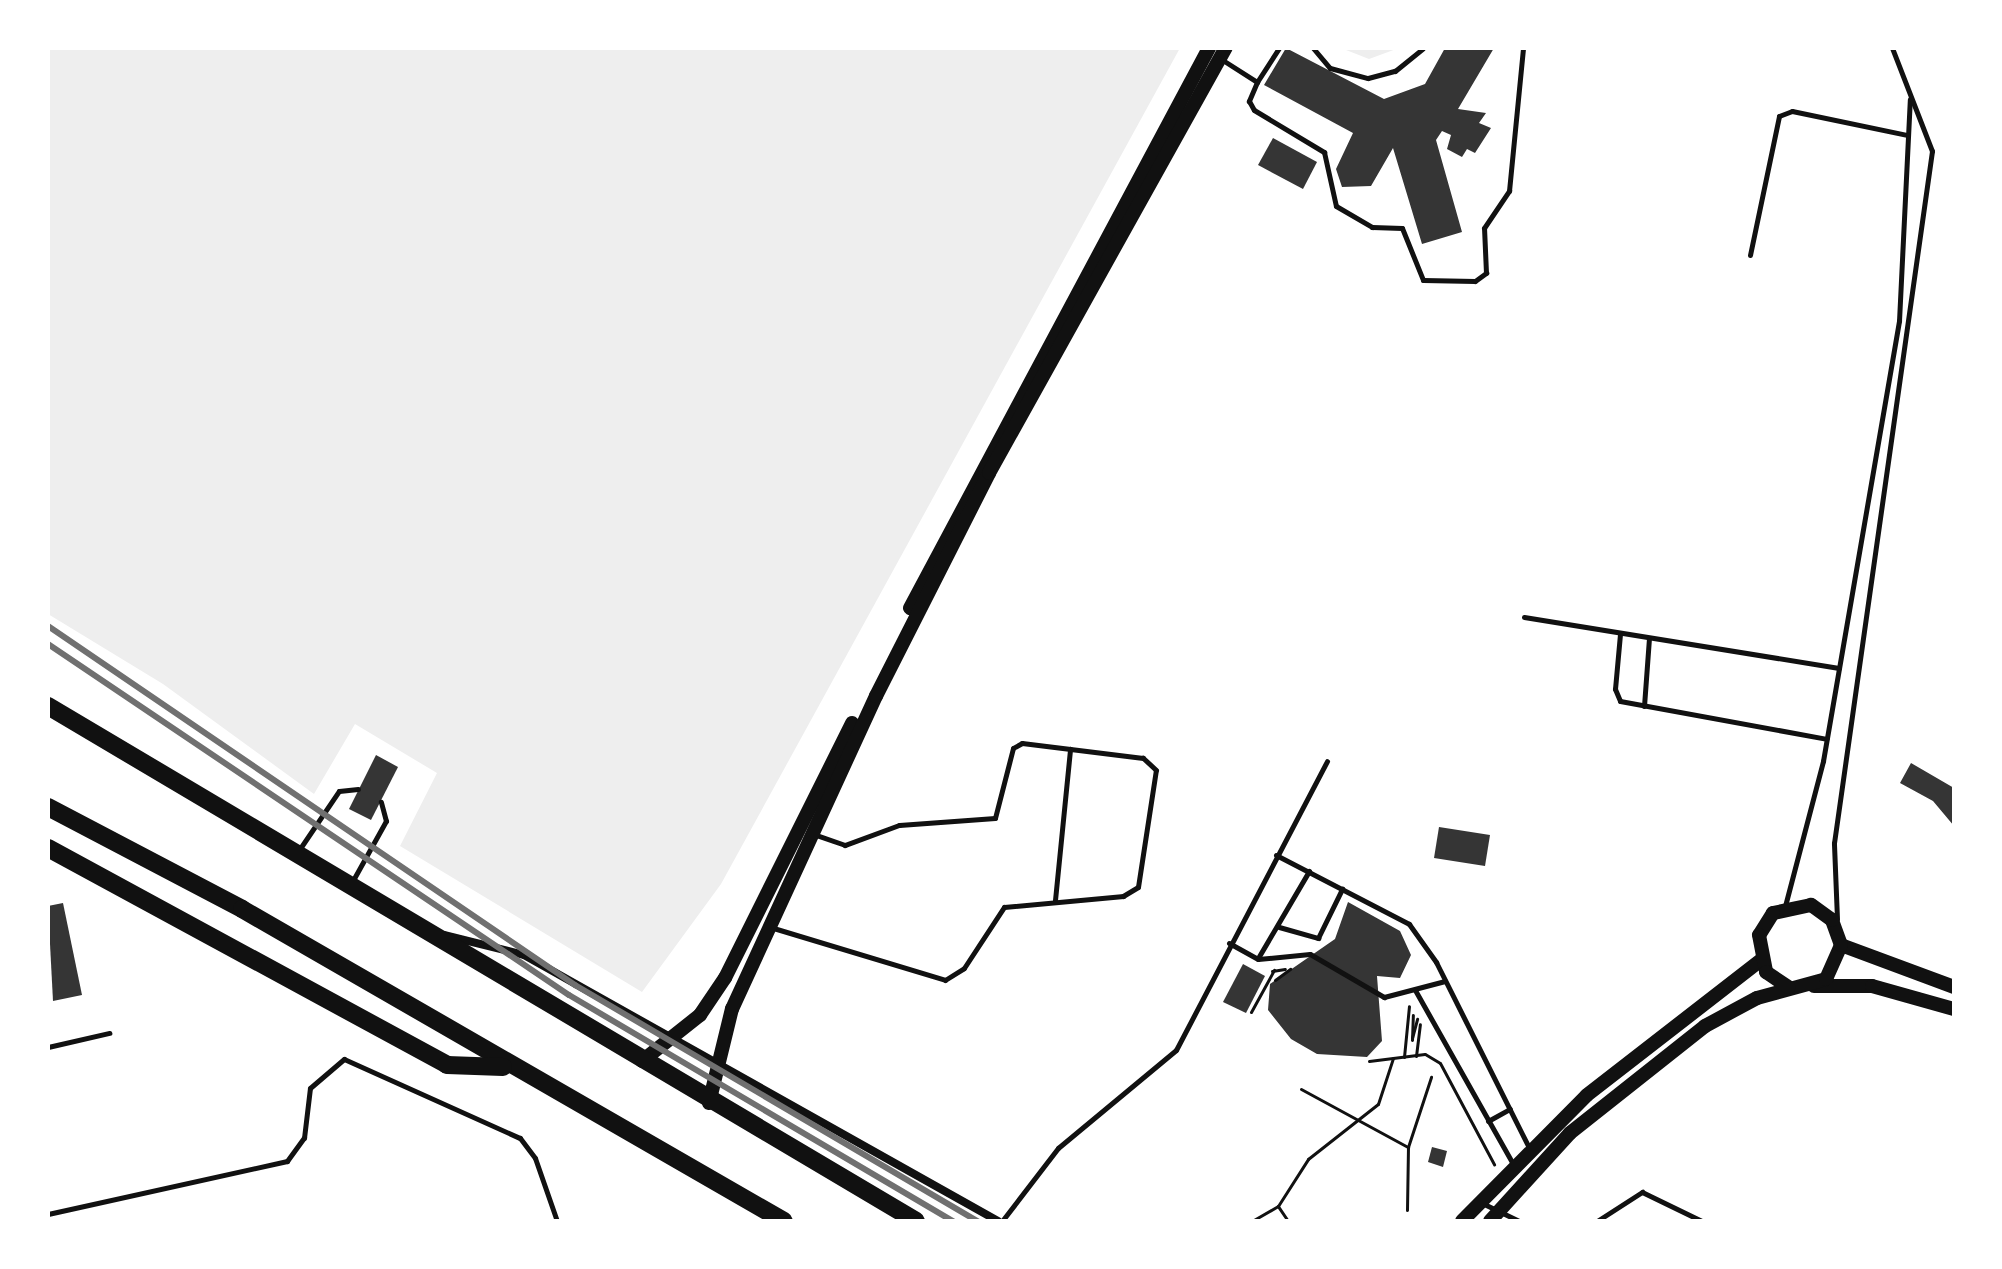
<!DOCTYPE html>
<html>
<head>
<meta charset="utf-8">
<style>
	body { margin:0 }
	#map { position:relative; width:2002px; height:1269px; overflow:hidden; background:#fff; font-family:"Alegreya Sans",sans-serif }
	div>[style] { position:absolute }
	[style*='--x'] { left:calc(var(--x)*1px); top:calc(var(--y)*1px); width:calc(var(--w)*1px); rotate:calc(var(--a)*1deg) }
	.green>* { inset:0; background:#eee }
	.building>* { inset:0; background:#353535 }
	.path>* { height:3px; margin:-1.5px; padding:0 1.5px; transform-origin:1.5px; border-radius:1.5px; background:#111 }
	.service>* { height:5px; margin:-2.5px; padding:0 2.5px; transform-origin:2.5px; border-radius:2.5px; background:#111 }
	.minor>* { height:8px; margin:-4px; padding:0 4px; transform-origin:4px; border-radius:4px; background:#111 }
	.secondary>* { height:14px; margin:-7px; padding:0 7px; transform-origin:7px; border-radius:7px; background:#111 }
	.trunk>* { height:18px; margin:-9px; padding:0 9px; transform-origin:9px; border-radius:9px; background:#111 }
	.rail>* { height:6px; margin:-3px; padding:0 3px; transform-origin:3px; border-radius:3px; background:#707070 }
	span { translate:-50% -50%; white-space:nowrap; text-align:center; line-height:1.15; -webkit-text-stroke:6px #fff; paint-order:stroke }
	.frame { position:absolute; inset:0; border:50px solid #fff; pointer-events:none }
</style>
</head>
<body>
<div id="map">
	<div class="green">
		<div style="clip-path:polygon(48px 48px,1180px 48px,721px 884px,642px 992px,400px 846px,437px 773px,355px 724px,314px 794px,163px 684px,48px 614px)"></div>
		<div style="clip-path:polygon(1341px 48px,1399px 48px,1369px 59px)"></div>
	</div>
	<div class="building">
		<div style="clip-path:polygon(1286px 48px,1384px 99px,1425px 84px,1445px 48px,1494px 48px,1458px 109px,1486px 113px,1479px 123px,1491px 128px,1475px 153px,1467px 149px,1462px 157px,1447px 149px,1451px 135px,1442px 131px,1436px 140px,1462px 232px,1422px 244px,1393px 148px,1371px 186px,1342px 187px,1336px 169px,1353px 133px,1264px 85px)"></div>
		<div style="clip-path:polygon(1273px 138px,1317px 162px,1303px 189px,1258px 165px)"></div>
		<div style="clip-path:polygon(376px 755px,398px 767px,371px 820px,349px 809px)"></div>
		<div style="clip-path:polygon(1911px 763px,1954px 788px,1954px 826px,1933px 801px,1900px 783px)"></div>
		<div style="clip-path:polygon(1439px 827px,1490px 835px,1485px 866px,1434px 858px)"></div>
		<div style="clip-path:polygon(1348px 902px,1400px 931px,1411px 955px,1400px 978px,1377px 976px,1382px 1041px,1367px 1057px,1317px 1054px,1291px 1039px,1268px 1010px,1270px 984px,1335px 939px)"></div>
		<div style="clip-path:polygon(63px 903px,82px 995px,53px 1001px,48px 906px)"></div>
		<div style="clip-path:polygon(1243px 964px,1265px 976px,1246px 1013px,1223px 1002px)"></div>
		<div style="clip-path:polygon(1432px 1147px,1447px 1151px,1443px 1167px,1428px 1162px)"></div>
	</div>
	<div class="path">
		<div style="--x:1272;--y:971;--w:13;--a:-9"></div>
		<div style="--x:1275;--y:980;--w:19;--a:-36"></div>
		<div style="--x:1251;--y:1012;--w:48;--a:-61.3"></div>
		<div style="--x:1412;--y:1038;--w:20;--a:-75"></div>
		<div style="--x:1412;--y:1040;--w:25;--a:-88"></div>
		<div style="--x:1416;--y:1056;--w:32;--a:-83"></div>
		<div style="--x:1404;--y:1057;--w:51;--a:-84.4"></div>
		<div style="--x:1369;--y:1061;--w:56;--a:-7.1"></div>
		<div style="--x:1425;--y:1054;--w:17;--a:31"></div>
		<div style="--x:1440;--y:1063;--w:115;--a:61.9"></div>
		<div style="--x:1301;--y:1089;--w:122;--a:28.5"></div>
		<div style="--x:1407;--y:1210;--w:63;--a:-89.1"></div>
		<div style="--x:1408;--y:1147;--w:74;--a:-71.8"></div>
		<div style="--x:1252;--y:1221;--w:30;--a:-30"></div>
		<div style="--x:1288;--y:1221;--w:18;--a:-124"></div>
		<div style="--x:1278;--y:1206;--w:56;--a:-57.4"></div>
		<div style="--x:1308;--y:1159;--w:89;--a:-38.2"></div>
		<div style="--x:1378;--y:1104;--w:48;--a:-71.9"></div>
	</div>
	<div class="service">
		<div style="--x:1313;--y:48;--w:26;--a:50"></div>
		<div style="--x:1330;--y:68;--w:39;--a:15"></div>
		<div style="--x:1368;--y:78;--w:28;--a:-15"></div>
		<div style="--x:1395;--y:71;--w:36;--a:-39"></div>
		<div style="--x:1221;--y:59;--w:43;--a:32.6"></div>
		<div style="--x:1257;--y:82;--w:40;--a:-57.1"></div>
		<div style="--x:1257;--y:82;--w:21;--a:113"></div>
		<div style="--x:1249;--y:101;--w:10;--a:61"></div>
		<div style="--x:1254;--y:110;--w:82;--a:31"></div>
		<div style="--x:1324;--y:152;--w:55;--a:77.5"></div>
		<div style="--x:1336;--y:206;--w:42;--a:30.3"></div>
		<div style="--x:1372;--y:227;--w:30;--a:2"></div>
		<div style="--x:1402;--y:228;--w:56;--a:68"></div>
		<div style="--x:1423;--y:280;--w:52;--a:1.1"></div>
		<div style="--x:1475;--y:281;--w:14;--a:-36"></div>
		<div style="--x:1486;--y:273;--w:45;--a:-92.5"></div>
		<div style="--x:1484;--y:228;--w:45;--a:-56"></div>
		<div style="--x:1509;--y:191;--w:144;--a:-84.4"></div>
		<div style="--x:1750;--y:255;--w:142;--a:-78.2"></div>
		<div style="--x:1779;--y:116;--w:14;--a:-21"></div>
		<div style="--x:1792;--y:111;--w:117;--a:11.8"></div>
		<div style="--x:1524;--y:617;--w:319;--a:9.2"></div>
		<div style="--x:1620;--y:634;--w:55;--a:95.2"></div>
		<div style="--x:1615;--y:689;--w:13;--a:67"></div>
		<div style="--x:1620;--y:701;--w:210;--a:10.4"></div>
		<div style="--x:1644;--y:706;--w:68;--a:-85.8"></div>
		<div style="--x:299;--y:850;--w:71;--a:-55.9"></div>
		<div style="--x:339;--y:791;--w:19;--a:-6"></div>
		<div style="--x:1276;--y:855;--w:150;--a:27.4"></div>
		<div style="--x:1409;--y:924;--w:47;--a:54.6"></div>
		<div style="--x:1436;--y:962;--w:208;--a:63.4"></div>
		<div style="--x:352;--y:882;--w:70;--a:-60.9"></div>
		<div style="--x:386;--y:821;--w:20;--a:-105"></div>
		<div style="--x:1055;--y:900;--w:152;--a:-84.3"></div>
		<div style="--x:1785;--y:906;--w:150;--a:-75.3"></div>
		<div style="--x:1823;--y:761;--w:447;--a:-80.2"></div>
		<div style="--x:1899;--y:321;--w:222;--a:-87.2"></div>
		<div style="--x:1837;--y:919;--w:76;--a:-92.3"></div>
		<div style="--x:1834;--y:843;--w:699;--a:-81.94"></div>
		<div style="--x:1932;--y:151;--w:110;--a:-111.2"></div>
		<div style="--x:770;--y:927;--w:183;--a:16.8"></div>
		<div style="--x:945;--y:980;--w:22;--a:-32"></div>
		<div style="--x:964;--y:968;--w:73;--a:-56.7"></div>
		<div style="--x:1004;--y:907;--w:120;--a:-5.3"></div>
		<div style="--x:1123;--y:896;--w:17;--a:-31"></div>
		<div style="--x:1138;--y:887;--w:118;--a:-81.3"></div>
		<div style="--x:1156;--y:770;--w:18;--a:-137"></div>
		<div style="--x:1143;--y:758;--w:122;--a:-172.9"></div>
		<div style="--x:1022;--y:743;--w:10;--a:151"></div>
		<div style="--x:1013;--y:748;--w:72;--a:104.4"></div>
		<div style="--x:995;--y:818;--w:96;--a:175.8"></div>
		<div style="--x:899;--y:825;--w:58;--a:159.7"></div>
		<div style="--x:845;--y:845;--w:34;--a:-161"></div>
		<div style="--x:1279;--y:927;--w:41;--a:15.8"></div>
		<div style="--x:1318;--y:938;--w:55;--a:-63.9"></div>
		<div style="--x:1229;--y:943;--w:33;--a:29"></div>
		<div style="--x:1258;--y:959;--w:52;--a:-5.5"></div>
		<div style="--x:1310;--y:954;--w:86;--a:30.2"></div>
		<div style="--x:1384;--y:997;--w:63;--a:-14.7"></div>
		<div style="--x:1258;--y:958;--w:101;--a:-59.6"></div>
		<div style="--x:1415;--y:990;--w:202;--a:60.6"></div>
		<div style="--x:48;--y:1047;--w:63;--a:-12.9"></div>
		<div style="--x:1488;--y:1121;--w:25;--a:-29"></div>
		<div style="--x:1484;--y:1204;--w:39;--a:26"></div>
		<div style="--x:48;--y:1214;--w:245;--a:-12.5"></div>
		<div style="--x:287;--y:1161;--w:29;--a:-54"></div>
		<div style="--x:304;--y:1138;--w:50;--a:-83.2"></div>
		<div style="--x:310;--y:1088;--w:45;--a:-40.5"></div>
		<div style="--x:344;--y:1059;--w:193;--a:24.2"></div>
		<div style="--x:520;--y:1138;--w:25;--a:53"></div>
		<div style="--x:535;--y:1158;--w:67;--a:70.8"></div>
		<div style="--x:1002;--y:1221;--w:92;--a:-52.5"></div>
		<div style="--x:1058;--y:1148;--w:153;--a:-39.7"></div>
		<div style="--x:1176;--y:1050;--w:326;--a:-62.4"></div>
		<div style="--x:1597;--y:1221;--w:54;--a:-32.8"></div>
		<div style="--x:1642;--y:1192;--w:67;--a:25.8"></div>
	</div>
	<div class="minor">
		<div style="--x:444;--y:935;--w:82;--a:14"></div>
		<div style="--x:524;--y:955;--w:544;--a:29.3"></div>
	</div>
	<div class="secondary">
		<div style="--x:910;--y:608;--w:635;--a:-61.9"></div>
		<div style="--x:1841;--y:945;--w:121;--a:20.4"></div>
		<div style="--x:1814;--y:986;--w:58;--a:0"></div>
		<div style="--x:1872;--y:986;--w:85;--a:15.7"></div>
		<div style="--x:642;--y:1061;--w:74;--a:-38.4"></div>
		<div style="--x:700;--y:1015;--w:45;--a:-56"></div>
		<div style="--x:725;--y:978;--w:285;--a:-63.5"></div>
		<div style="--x:709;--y:1103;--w:97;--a:-76.3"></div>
		<div style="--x:732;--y:1009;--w:345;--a:-65.3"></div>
		<div style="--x:876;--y:696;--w:250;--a:-63.1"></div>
		<div style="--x:989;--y:473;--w:487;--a:-60.9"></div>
		<div style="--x:1462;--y:1221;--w:177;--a:-45.2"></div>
		<div style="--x:1587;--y:1095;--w:219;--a:-37.8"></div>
		<div style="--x:1490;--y:1221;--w:119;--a:-47.7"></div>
		<div style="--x:1570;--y:1133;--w:172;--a:-38.4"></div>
		<div style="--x:1705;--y:1026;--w:59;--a:-28.3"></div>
		<div style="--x:1757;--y:998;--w:72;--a:-15.4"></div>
		<div style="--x:1826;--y:979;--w:37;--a:-66"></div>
		<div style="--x:1841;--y:945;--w:27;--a:-110"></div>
		<div style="--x:1832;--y:920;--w:26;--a:-144"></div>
		<div style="--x:1811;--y:905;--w:39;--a:168"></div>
		<div style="--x:1773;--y:913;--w:26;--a:122"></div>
		<div style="--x:1759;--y:935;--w:38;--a:79"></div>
		<div style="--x:1766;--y:972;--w:27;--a:34"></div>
	</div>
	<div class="trunk">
		<div style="--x:48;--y:706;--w:1009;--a:30.68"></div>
		<div style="--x:48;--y:807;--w:219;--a:27.7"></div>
		<div style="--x:242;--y:909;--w:625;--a:29.93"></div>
		<div style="--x:48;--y:848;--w:454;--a:28.5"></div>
		<div style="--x:447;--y:1065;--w:56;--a:2"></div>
	</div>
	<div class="rail">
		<div style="--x:48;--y:626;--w:638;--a:34.26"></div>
		<div style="--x:575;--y:985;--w:467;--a:30.4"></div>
		<div style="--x:48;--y:644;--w:628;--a:33.97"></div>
		<div style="--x:569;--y:995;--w:446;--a:30.5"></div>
	</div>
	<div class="frame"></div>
</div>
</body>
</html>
